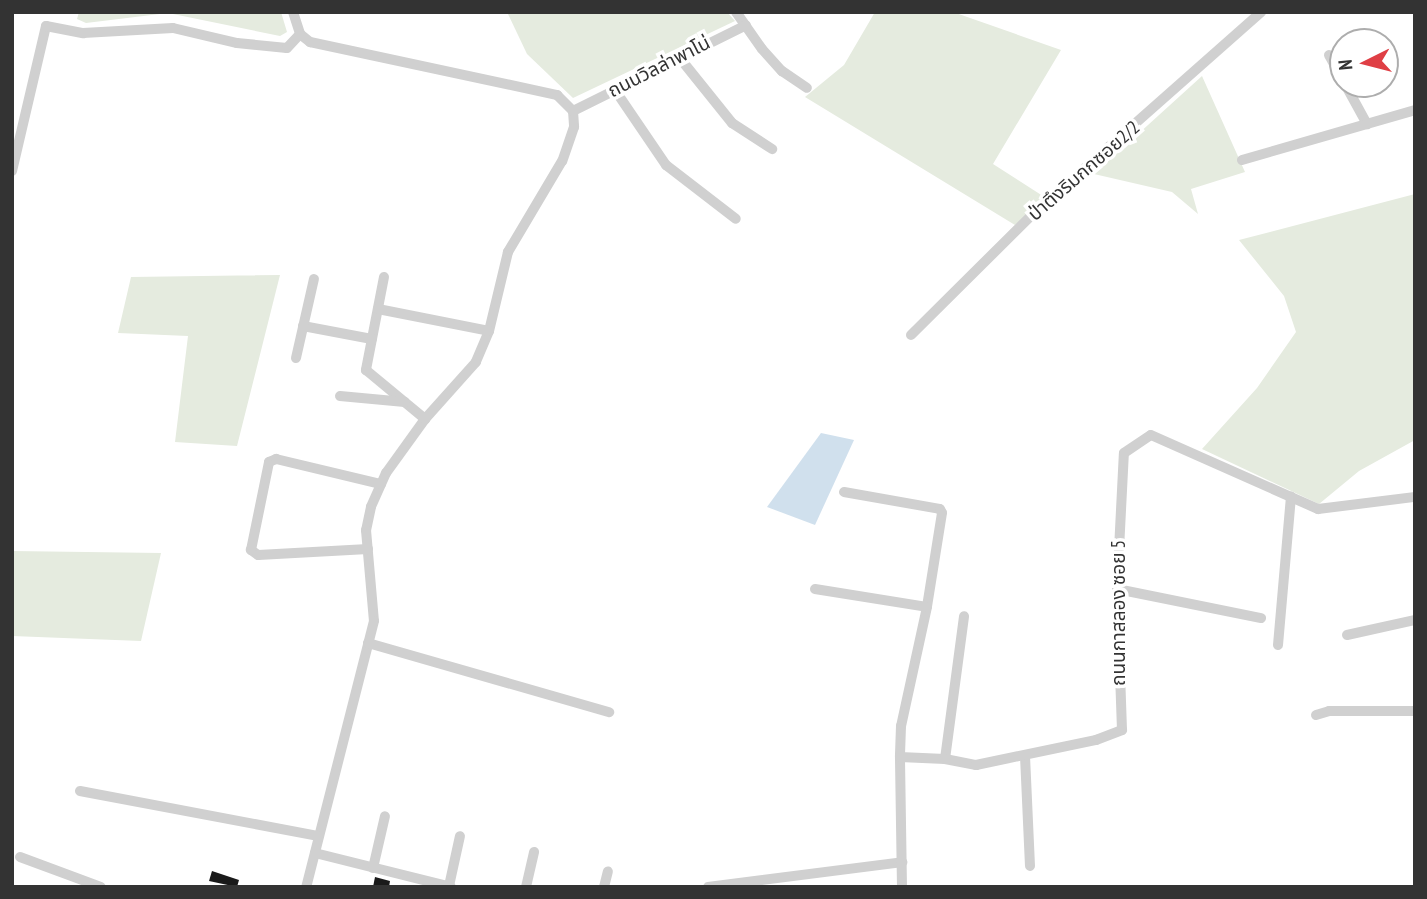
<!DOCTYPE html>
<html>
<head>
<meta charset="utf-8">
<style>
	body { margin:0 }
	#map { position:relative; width:1427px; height:899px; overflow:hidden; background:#fff; font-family:"PT Sans Narrow","Noto Sans Thai",sans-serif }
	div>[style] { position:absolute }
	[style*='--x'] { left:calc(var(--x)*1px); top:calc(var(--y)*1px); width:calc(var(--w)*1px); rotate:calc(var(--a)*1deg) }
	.green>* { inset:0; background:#e5ebdf }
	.water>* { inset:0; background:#d0e0ed }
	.building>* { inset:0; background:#1a1a1a }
	.street>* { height:10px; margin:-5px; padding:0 5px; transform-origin:5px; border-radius:5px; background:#d0d0d0 }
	span { translate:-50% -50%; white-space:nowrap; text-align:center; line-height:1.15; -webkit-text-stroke:7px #fff; paint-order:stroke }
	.street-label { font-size:19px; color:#333 }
	.frame { position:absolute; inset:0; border:14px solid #333; pointer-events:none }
	.north { position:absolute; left:1329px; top:28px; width:70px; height:70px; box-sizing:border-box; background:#fff; border:2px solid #adadad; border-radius:50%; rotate:264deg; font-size:19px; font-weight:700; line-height:28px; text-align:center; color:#333 }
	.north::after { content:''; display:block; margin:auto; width:24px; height:32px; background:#df3f45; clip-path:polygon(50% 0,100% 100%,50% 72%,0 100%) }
</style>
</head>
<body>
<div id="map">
	<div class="green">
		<div style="clip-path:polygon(79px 12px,281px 12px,287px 32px,280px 36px,168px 13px,86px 23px,77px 19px)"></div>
		<div style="clip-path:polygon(507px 12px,727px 12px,735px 21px,573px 98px,527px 54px)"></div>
		<div style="clip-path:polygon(875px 12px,953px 12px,1061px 50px,993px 164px,1046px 198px,1015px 225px,805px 97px,844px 65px)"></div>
		<div style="clip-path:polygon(1202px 76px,1245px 172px,1191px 189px,1198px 214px,1172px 192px,1094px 174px)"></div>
		<div style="clip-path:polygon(1415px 194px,1415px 440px,1359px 471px,1319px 504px,1202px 449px,1257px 388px,1296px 332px,1284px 296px,1239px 240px)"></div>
		<div style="clip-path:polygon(280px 275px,237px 446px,175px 442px,188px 336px,118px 333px,131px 277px)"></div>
		<div style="clip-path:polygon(12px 551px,161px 553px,141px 641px,12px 636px)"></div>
	</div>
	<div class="water">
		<div style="clip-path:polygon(821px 433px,854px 440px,815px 525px,767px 507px)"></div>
	</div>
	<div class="building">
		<div style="clip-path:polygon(212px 871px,239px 880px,237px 887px,209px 881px)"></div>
		<div style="clip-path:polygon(375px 877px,390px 881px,389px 887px,373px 887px)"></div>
	</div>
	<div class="street">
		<div style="--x:293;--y:12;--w:23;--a:72"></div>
		<div style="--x:300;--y:34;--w:13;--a:39"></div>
		<div style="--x:310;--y:42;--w:253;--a:12.1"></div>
		<div style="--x:557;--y:95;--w:23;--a:45"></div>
		<div style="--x:573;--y:111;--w:16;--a:86"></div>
		<div style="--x:574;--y:127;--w:36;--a:109"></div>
		<div style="--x:562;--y:161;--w:106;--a:120.7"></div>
		<div style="--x:508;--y:252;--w:81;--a:103.5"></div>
		<div style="--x:489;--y:331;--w:34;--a:113"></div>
		<div style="--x:476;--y:362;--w:76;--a:131.8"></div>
		<div style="--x:425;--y:419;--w:67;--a:125.8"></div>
		<div style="--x:386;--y:473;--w:37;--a:114"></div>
		<div style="--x:371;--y:507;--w:24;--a:102"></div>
		<div style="--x:366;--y:530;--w:91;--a:85"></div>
		<div style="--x:374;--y:621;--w:275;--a:104.3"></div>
		<div style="--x:736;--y:12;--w:45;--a:54.9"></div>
		<div style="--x:762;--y:49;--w:30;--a:48"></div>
		<div style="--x:782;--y:71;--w:30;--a:34"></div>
		<div style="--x:1329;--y:55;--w:29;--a:61"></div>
		<div style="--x:679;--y:57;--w:85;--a:51.2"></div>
		<div style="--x:732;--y:123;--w:48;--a:33"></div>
		<div style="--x:1345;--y:84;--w:46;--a:61.2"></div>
		<div style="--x:615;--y:90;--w:91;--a:55.8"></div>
		<div style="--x:666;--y:165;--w:88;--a:37.6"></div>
		<div style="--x:573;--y:111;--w:193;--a:-26.4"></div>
		<div style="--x:1242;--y:160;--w:180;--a:-16.1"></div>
		<div style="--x:12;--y:171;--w:149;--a:-76.8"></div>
		<div style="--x:46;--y:26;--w:38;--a:11"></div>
		<div style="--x:83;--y:33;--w:90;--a:-3.2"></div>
		<div style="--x:173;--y:28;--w:66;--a:13.2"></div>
		<div style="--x:237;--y:43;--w:50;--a:5.7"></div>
		<div style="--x:287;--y:48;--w:19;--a:-47"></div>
		<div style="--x:384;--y:277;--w:95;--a:101"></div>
		<div style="--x:366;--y:370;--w:77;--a:39.7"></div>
		<div style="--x:378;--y:309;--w:113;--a:11.2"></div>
		<div style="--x:303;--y:326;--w:70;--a:10.7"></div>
		<div style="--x:911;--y:335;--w:175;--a:-44.8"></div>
		<div style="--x:1035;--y:212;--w:302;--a:-41.5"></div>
		<div style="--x:296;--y:358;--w:81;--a:-77.2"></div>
		<div style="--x:340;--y:396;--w:65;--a:5.3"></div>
		<div style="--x:844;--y:492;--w:97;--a:10"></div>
		<div style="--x:940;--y:509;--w:4;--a:63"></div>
		<div style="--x:942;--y:513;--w:95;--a:99.1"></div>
		<div style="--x:927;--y:607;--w:122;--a:102.3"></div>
		<div style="--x:901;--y:726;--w:31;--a:92"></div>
		<div style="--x:368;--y:549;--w:110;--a:176.9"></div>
		<div style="--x:258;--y:555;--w:9;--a:-144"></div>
		<div style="--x:251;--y:550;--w:90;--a:-78.4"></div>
		<div style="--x:269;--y:462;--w:8;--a:-23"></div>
		<div style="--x:276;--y:459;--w:108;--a:13.4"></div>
		<div style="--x:815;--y:589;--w:113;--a:9.1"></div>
		<div style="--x:1117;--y:589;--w:147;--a:11.4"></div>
		<div style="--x:1347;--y:635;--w:70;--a:-12.4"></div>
		<div style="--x:368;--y:643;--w:251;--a:16"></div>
		<div style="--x:1278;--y:645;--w:149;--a:-85"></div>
		<div style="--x:1316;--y:715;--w:14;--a:-17"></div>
		<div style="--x:1329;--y:711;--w:86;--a:0"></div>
		<div style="--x:1025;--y:756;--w:110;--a:87.4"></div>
		<div style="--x:945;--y:759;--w:144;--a:-82.4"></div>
		<div style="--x:80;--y:791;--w:243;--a:10.7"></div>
		<div style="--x:315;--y:853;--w:140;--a:14"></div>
		<div style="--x:20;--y:857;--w:86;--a:20.3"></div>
		<div style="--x:373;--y:868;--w:53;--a:-77"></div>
		<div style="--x:449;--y:886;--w:51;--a:-77.6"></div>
		<div style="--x:526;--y:887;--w:36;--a:-77"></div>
		<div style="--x:604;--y:887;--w:16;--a:-76"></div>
		<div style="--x:708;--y:887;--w:196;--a:-7.3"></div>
		<div style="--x:902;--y:887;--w:130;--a:-90.9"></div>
		<div style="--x:900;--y:757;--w:45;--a:2.5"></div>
		<div style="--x:945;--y:759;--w:32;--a:11"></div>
		<div style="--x:976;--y:765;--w:123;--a:-11.8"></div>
		<div style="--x:1096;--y:740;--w:28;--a:-21"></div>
		<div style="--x:1122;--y:730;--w:141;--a:-92"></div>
		<div style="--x:1117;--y:589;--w:136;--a:-87.1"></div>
		<div style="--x:1124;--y:453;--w:32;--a:-34"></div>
		<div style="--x:1151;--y:435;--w:183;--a:23.9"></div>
		<div style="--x:1318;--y:509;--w:98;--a:-7.1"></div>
	</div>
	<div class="street-label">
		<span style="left:659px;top:67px;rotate:-27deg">ถนนวิลล่าพาโน่</span>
		<span style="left:1084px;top:171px;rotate:-41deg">ป่าตึงริมกกซอย2/2</span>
		<span style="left:1119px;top:613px;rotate:-90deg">ถนนกาสลอง ซอย 5</span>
	</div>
	<div class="frame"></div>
	<div class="north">N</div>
</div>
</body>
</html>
